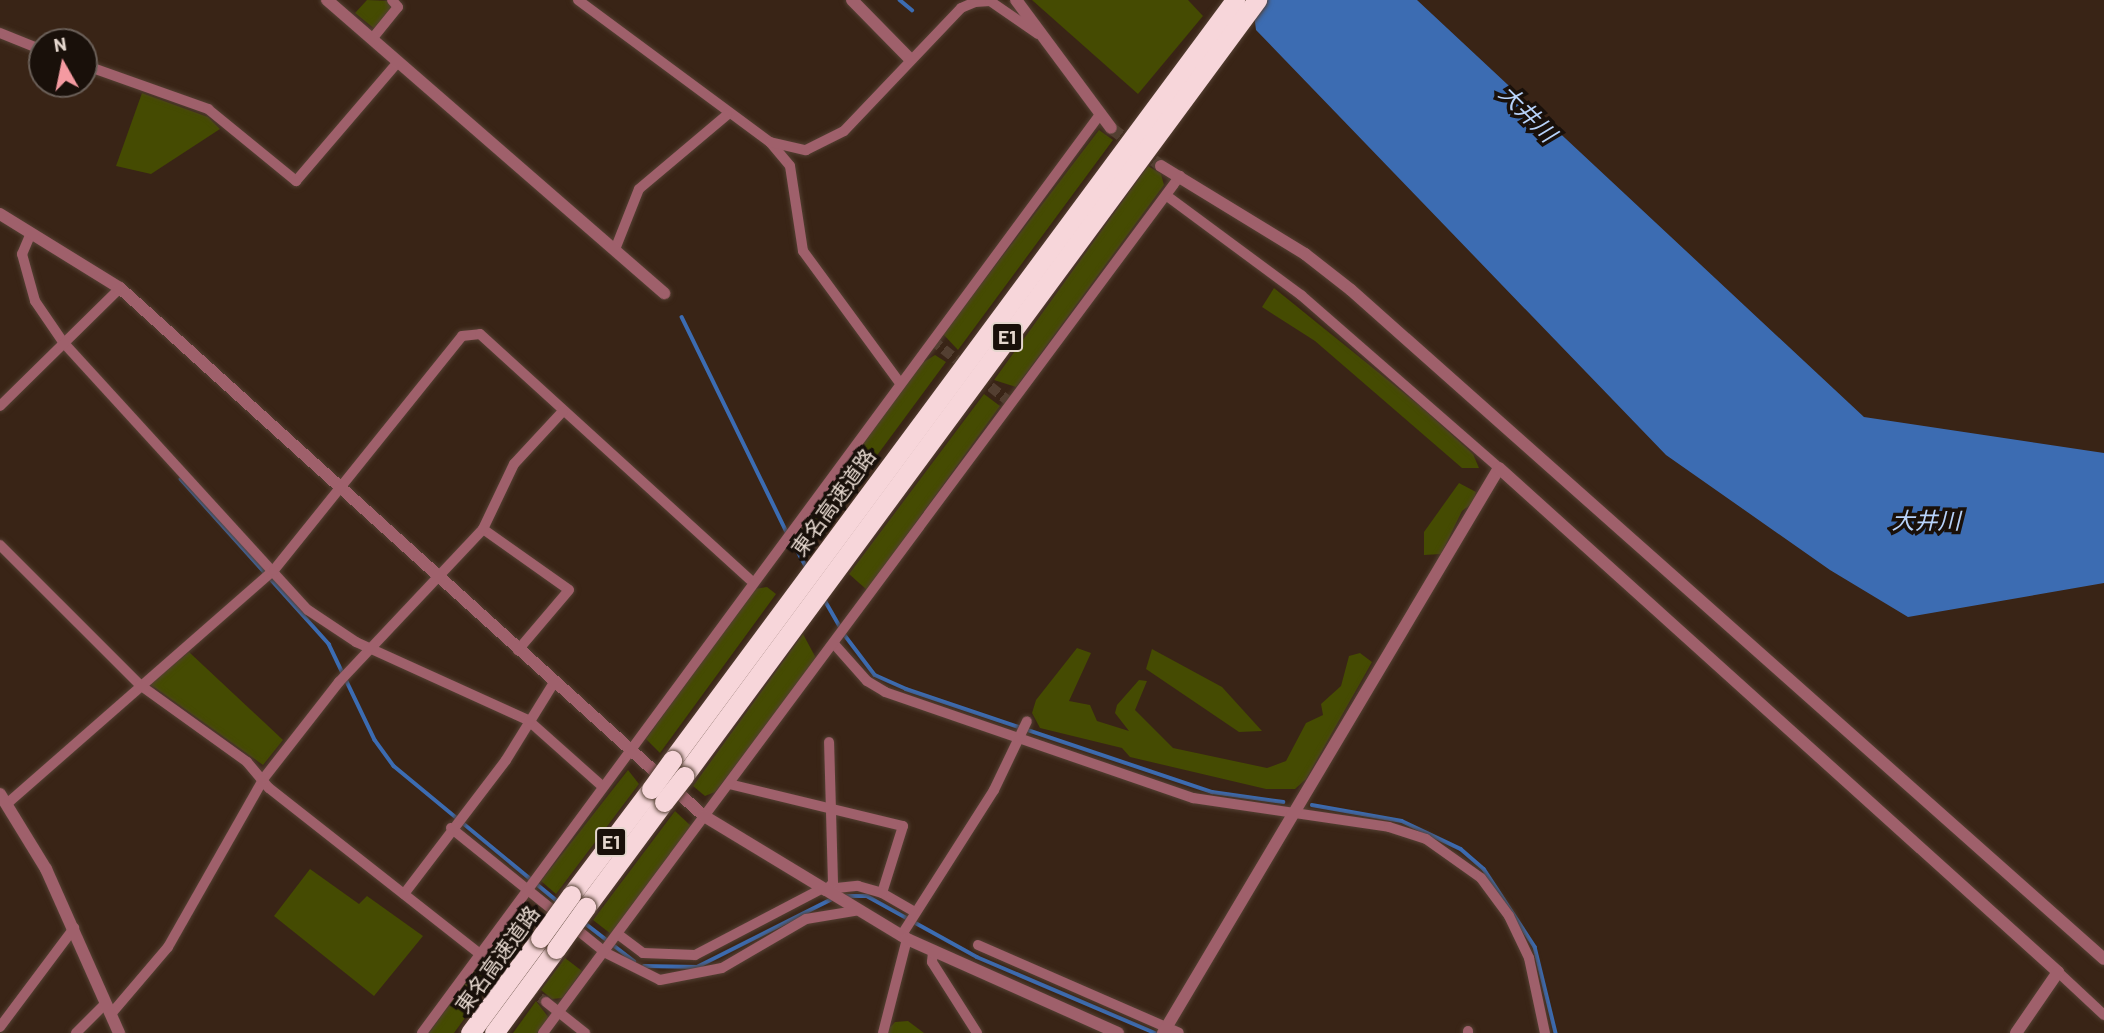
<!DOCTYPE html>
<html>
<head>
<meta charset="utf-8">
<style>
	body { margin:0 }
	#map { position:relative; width:2104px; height:1033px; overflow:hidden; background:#392416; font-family:Barlow,"Noto Sans JP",sans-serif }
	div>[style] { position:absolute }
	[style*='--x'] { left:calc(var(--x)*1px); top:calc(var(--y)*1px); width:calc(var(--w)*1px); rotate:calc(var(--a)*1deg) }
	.green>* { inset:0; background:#454b02 }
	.water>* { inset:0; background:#3c6cb2 }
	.stream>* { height:3.5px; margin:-1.75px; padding:0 1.75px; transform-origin:1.75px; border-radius:1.75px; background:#3c6cb2 }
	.minor-tunnel>* { height:10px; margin-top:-5px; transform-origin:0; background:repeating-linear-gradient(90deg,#533f31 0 10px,transparent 0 15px) }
	.tertiary-tunnel>* { height:12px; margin-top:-6px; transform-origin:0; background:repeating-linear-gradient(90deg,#533f31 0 12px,transparent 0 18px) }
	.roads { filter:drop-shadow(0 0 2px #544033) drop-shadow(0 0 2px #544033) }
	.minor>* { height:10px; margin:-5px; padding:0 5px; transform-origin:5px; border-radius:5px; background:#9f606b }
	.tertiary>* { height:12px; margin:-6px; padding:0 6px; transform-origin:6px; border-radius:6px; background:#9f606b }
	.motorway>* { height:19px; margin:-9.5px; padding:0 9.5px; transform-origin:9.5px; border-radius:9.5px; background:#f7d6da }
	.bridges { filter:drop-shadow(0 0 2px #544033) drop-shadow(0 0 2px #544033) }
	.motorway-bridge>* { height:19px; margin:-9.5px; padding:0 9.5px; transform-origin:9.5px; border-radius:9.5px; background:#f7d6da }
	span { translate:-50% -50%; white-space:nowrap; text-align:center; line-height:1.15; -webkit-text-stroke:7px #19100a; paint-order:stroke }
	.shield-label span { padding:2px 5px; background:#19100a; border:2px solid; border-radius:5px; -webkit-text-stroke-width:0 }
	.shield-label { font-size:19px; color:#e4d6cd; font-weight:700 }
	.street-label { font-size:21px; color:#e4d6cd }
	.water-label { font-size:23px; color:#b8d3fa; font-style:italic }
	.north { position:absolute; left:28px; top:28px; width:70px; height:70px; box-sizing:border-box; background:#19100a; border:2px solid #6a5f58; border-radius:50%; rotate:351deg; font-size:19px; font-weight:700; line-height:28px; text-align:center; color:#e4d6cd }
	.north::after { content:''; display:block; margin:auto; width:24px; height:32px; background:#f49aa1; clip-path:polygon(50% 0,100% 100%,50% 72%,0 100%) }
</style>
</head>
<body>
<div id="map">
	<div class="green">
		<div style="clip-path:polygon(367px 0,390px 1px,391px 13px,376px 30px,355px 13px)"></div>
		<div style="clip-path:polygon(1032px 0,1188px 0,1203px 16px,1138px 94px)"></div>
		<div style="clip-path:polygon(142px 93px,208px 117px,220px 129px,151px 174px,116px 166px)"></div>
		<div style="clip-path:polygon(1099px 130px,1113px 140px,958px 350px,943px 334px)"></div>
		<div style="clip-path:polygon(1148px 166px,1161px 174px,1164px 185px,1016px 387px,994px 380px)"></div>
		<div style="clip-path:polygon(1274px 288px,1420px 406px,1473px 454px,1479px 468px,1462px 468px,1315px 341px,1262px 307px)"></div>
		<div style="clip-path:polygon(935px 355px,946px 362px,822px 530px,811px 512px,919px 365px)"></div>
		<div style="clip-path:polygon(984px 394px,1000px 406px,867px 590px,849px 574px)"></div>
		<div style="clip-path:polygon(1459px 483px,1476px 492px,1474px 502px,1462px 511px,1441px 554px,1424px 555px,1424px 532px)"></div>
		<div style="clip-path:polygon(767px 587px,776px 594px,660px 753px,646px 739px,754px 589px)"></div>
		<div style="clip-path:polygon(803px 634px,817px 660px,715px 792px,705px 796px,693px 786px)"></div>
		<div style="clip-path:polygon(1077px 648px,1091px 653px,1069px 701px,1090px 705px,1097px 721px,1129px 731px,1115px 713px,1117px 705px,1139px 680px,1147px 681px,1135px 710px,1173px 748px,1267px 768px,1286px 761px,1306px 723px,1323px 715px,1321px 704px,1341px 686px,1349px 656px,1360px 653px,1372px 662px,1306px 779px,1295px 789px,1266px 789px,1130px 757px,1122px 748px,1040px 728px,1032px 713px,1036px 700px)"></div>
		<div style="clip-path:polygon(1152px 649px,1222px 687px,1262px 731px,1239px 732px,1146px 669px)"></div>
		<div style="clip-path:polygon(189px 652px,283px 740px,263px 765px,150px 684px)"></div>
		<div style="clip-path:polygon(628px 770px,639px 784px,556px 894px,541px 881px)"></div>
		<div style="clip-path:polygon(675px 811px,691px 826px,611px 934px,593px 920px)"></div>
		<div style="clip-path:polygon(310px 869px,359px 904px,367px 896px,423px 936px,374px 996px,274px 916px)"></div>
		<div style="clip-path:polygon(511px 922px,529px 934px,505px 963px,492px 946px)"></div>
		<div style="clip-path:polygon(565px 958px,582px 971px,562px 998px,552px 999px,541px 990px)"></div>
		<div style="clip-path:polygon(486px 966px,497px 974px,454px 1033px,429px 1033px,477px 967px)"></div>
		<div style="clip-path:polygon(536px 1001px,549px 1018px,537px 1033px,513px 1033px)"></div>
		<div style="clip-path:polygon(908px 1021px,924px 1033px,885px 1033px,895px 1022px)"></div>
	</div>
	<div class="water">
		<div style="clip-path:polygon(1252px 0,1417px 0,1864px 417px,2104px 453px,2104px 583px,1908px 617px,1830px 570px,1666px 455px,1256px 30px)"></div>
	</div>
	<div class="stream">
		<div style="--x:900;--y:0;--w:16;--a:40"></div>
		<div style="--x:682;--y:317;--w:239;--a:64"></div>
		<div style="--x:181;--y:479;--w:222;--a:48.1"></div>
		<div style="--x:329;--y:644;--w:106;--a:64.4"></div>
		<div style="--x:375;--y:740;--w:32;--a:54"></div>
		<div style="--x:394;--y:766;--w:212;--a:39.6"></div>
		<div style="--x:791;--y:539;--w:31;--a:61"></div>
		<div style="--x:823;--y:597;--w:34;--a:60"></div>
		<div style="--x:844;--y:634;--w:51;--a:52.9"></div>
		<div style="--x:875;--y:675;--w:34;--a:24"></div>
		<div style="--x:906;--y:689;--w:323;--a:18.6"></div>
		<div style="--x:1212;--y:792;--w:72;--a:8"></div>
		<div style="--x:1312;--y:805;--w:91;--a:10.1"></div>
		<div style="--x:1402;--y:821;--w:65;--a:25.4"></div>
		<div style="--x:1461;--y:849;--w:30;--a:41"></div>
		<div style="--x:1484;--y:869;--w:93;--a:56.8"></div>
		<div style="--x:1535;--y:947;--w:89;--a:76.3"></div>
		<div style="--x:843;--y:896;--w:24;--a:0"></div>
		<div style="--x:867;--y:896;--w:126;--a:29"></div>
		<div style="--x:977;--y:957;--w:194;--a:23.1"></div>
		<div style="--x:582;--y:921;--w:66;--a:37.6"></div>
		<div style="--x:644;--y:966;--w:53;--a:1.1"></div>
		<div style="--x:697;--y:967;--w:151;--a:-26.7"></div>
	</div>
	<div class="minor-tunnel">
		<div style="--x:932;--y:340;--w:101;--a:38.6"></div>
		<div style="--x:491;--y:963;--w:67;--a:35.3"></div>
	</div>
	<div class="tertiary-tunnel">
		<div style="--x:1111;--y:128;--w:63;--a:37.2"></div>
	</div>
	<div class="roads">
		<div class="minor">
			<div style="--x:578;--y:0;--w:239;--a:36.5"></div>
			<div style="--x:770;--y:142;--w:31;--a:50"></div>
			<div style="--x:790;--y:166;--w:86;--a:81.3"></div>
			<div style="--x:803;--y:251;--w:164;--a:53.7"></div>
			<div style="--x:0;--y:33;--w:45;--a:22"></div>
			<div style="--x:372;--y:39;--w:41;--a:-50.9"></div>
			<div style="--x:398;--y:7;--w:9;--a:-131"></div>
			<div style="--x:84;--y:65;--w:132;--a:19.5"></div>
			<div style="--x:208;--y:109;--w:114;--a:39.3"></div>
			<div style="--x:296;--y:181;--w:157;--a:-49.4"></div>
			<div style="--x:770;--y:142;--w:37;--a:13"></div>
			<div style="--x:806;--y:150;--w:42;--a:-26.6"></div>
			<div style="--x:844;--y:131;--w:170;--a:-46.4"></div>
			<div style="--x:961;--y:8;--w:15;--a:-23"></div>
			<div style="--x:975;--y:2;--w:15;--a:-4"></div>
			<div style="--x:990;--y:1;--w:58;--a:34.5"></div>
			<div style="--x:1167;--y:196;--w:167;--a:36.5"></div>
			<div style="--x:1301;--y:295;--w:263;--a:41.1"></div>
			<div style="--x:31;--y:233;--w:23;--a:113"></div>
			<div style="--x:22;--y:254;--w:49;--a:74.5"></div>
			<div style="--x:35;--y:301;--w:50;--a:55.7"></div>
			<div style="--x:63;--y:342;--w:363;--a:47.6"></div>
			<div style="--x:308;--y:610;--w:58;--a:33.7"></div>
			<div style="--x:356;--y:642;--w:189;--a:24.4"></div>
			<div style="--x:528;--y:720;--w:99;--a:41.7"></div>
			<div style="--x:616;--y:247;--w:62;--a:-68.4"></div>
			<div style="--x:639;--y:189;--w:115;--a:-40.1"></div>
			<div style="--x:0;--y:406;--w:168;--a:-44.5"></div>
			<div style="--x:483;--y:529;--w:105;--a:35.3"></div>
			<div style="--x:569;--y:590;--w:79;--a:130.4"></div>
			<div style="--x:0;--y:545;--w:198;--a:45"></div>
			<div style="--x:140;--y:685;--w:132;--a:35.7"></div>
			<div style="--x:247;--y:762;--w:34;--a:50"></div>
			<div style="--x:269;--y:788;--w:283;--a:38.2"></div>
			<div style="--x:835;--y:645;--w:48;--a:48.4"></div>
			<div style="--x:867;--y:681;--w:21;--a:31"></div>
			<div style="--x:885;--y:692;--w:326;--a:19"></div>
			<div style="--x:1193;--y:798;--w:198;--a:8.4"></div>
			<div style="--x:1389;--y:827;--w:39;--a:18"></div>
			<div style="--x:1426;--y:839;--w:67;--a:35.3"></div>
			<div style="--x:1481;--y:878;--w:47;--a:53.6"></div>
			<div style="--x:1509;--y:916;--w:47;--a:64.5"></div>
			<div style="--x:1529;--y:958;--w:77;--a:78"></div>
			<div style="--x:729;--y:784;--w:179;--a:13.6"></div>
			<div style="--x:903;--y:826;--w:70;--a:107.4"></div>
			<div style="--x:882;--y:893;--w:38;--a:30"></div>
			<div style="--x:9;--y:802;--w:352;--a:-41.2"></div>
			<div style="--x:274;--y:570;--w:300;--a:-51.2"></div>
			<div style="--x:462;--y:336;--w:18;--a:-6"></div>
			<div style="--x:480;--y:334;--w:365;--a:42.3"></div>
			<div style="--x:451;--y:828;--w:199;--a:38.9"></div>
			<div style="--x:606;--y:953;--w:60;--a:26.6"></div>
			<div style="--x:660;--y:980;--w:63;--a:-11"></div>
			<div style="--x:722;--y:968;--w:97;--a:-30.3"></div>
			<div style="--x:806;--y:919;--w:50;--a:-9.3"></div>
			<div style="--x:827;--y:889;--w:31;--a:-6"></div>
			<div style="--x:858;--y:886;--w:25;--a:16"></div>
			<div style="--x:825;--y:891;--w:11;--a:-45"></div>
			<div style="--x:833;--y:883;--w:141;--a:-91.6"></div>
			<div style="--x:404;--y:894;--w:168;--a:-52.7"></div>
			<div style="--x:506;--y:760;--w:93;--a:-58.2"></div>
			<div style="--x:619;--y:935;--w:30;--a:37"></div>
			<div style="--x:643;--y:953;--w:52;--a:2.2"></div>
			<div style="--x:695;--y:955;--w:142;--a:-27.6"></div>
			<div style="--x:901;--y:936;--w:173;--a:-57.5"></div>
			<div style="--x:994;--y:790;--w:76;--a:-64.4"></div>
			<div style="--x:978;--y:945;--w:219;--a:23.6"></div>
			<div style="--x:933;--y:952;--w:10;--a:96"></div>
			<div style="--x:932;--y:962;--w:84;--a:57.6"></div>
			<div style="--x:2058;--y:972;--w:63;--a:43.1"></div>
			<div style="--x:546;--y:1002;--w:50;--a:38.5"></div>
			<div style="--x:111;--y:1014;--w:88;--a:-49.6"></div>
			<div style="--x:168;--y:947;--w:194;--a:-60.4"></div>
			<div style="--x:264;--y:778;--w:122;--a:-52"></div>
			<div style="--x:339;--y:682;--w:210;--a:-46.7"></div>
			<div style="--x:483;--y:529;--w:72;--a:-64.5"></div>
			<div style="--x:514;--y:464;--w:72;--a:-47.2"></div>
			<div style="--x:0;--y:1027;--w:124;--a:-53.2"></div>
			<div style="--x:1468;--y:1031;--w:2;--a:90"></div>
			<div style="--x:76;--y:1033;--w:42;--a:-45"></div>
			<div style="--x:422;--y:1033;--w:1138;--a:-53.57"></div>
			<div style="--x:543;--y:1033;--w:1068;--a:-53.38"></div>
			<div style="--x:883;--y:1033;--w:97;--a:-75.7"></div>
		</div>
		<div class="tertiary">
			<div style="--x:327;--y:0;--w:447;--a:41"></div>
			<div style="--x:852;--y:0;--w:83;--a:45.5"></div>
			<div style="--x:1016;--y:0;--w:159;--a:53.4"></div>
			<div style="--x:1161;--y:166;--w:169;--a:31.4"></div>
			<div style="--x:1305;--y:254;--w:58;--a:38"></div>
			<div style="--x:1351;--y:290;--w:1007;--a:41.62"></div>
			<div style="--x:0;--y:214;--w:141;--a:31.7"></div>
			<div style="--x:120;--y:288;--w:787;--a:42.12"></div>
			<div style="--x:704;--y:816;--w:237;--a:31.2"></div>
			<div style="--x:907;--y:939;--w:231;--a:24"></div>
			<div style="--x:0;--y:794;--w:88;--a:58.5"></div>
			<div style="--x:46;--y:869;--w:180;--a:66"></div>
			<div style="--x:1163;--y:1033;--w:657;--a:-59.26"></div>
			<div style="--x:1499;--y:468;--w:753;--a:42.04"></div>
			<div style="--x:2058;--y:972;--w:74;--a:124.5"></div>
		</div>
		<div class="motorway">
			<div style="--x:672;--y:760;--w:946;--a:-53.47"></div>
			<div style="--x:684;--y:776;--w:965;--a:-53.56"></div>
			<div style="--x:571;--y:895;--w:133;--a:-53"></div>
			<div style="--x:586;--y:907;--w:131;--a:-53.4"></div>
			<div style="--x:470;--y:1033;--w:118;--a:-53.6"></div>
			<div style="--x:494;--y:1033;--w:104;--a:-53.6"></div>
		</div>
	</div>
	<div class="bridges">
		<div class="motorway-bridge">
			<div style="--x:651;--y:789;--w:36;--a:-54"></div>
			<div style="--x:664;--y:802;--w:33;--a:-52"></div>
			<div style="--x:540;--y:938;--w:53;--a:-54.2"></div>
			<div style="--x:556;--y:949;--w:52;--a:-54.5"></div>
		</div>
	</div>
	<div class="shield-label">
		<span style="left:1007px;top:337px">E1</span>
		<span style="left:611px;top:842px">E1</span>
	</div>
	<div class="street-label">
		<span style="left:833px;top:502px;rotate:-54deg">東名高速道路</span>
		<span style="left:497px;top:959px;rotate:-54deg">東名高速道路</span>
	</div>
	<div class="water-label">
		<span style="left:1528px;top:113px;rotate:45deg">大井川</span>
		<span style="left:1926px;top:520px">大井川</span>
	</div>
	<div class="north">N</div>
</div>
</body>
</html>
